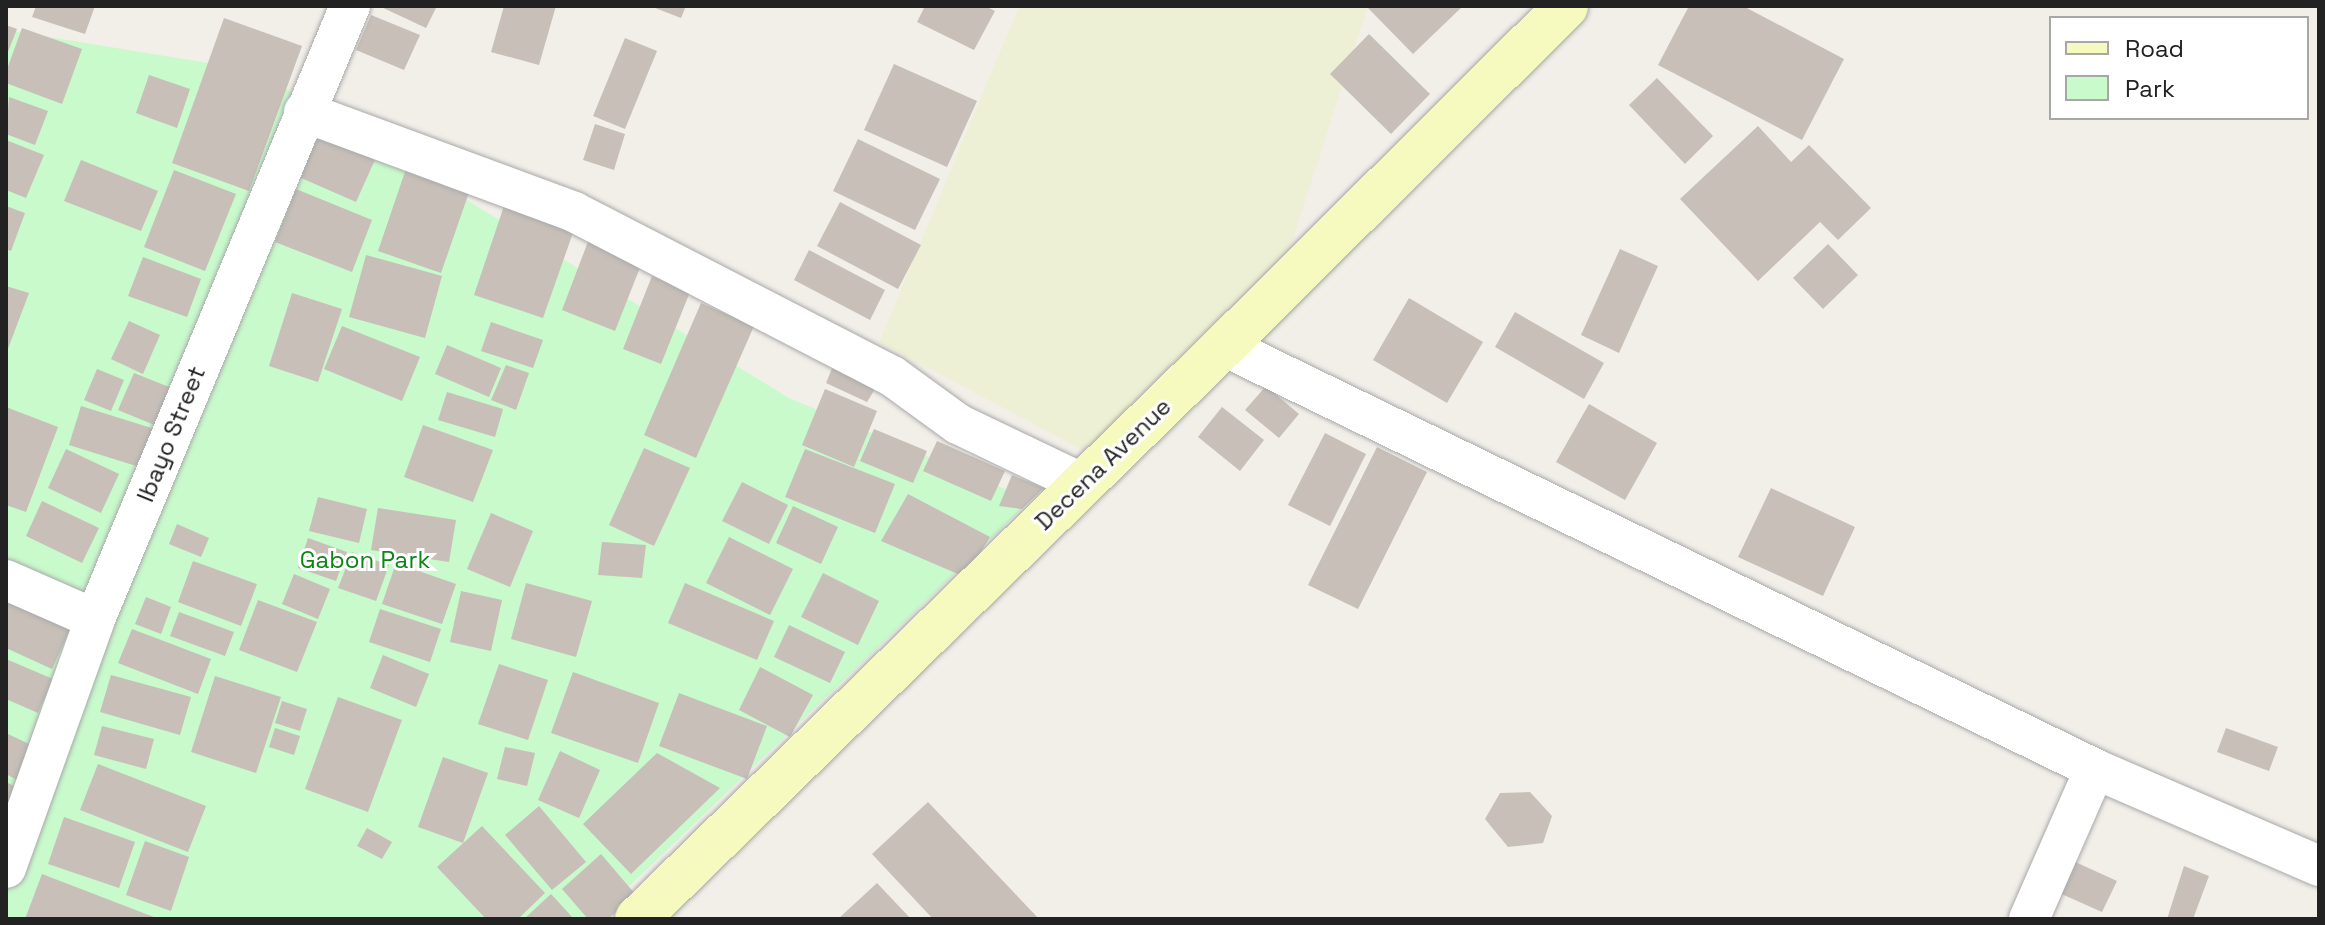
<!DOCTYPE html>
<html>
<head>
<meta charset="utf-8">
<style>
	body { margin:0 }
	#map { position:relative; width:2325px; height:925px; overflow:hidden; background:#f2efe9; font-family:"Space Grotesk",sans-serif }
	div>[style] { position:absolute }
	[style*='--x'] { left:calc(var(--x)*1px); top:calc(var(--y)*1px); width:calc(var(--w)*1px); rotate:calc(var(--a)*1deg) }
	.farmland>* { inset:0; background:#eef0d5 }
	.park>* { inset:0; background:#c8facc }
	.building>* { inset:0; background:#c7bfb8 }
	.roads { filter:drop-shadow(0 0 2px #a9a9a9) drop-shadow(0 0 2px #a9a9a9) }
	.minor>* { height:40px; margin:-20px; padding:0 20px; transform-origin:20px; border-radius:20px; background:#fff }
	.secondary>* { height:44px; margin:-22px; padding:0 22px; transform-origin:22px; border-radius:22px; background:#f7fabf }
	span { translate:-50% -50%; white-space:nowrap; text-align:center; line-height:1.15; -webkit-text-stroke:6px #fff; paint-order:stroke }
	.street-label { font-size:24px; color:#222 }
	.park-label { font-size:24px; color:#0c8416 }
	.frame { position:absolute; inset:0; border:8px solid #222; pointer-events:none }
	.legend { position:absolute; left:2049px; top:16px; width:260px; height:104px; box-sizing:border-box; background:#fff; border:2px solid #a7a7a7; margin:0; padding:10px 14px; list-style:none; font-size:24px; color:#222 }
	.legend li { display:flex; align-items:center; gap:16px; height:40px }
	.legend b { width:40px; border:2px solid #a7a7a7 }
</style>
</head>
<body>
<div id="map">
	<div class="farmland">
		<div style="clip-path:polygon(1019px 6px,1368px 6px,1288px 255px,1088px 453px,879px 342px)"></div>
	</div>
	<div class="park">
		<div style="clip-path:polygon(6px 30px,257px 71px,789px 398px,1031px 500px,595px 919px,6px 919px)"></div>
	</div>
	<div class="building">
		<div style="clip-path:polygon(36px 6px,95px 6px,85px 34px,32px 17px)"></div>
		<div style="clip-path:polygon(379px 6px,437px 6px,426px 28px)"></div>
		<div style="clip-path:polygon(504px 6px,556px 6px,539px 65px,491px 52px)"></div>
		<div style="clip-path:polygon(650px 6px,686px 6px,681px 18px)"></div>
		<div style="clip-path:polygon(925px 6px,985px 6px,995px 11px,974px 50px,917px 22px)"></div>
		<div style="clip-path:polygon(1371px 6px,1463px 6px,1413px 54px,1368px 8px)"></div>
		<div style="clip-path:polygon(1689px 6px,1743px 6px,1844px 59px,1802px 140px,1658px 65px)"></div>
		<div style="clip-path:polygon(371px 15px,420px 35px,404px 70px,356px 50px)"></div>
		<div style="clip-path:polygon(224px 18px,302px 46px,249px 191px,172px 163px)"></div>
		<div style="clip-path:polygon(6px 25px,17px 29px,6px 57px)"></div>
		<div style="clip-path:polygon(22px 28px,82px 49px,62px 104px,6px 83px,6px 72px)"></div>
		<div style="clip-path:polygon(1369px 34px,1430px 94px,1391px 134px,1330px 74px)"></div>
		<div style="clip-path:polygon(625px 38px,657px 51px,625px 129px,593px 116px)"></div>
		<div style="clip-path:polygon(894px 64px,977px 101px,947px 167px,864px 130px)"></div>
		<div style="clip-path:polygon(149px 75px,190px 89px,177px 128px,136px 113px)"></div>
		<div style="clip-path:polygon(1657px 78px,1713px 136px,1685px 164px,1629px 105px)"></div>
		<div style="clip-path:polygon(9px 97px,48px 111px,35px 145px,6px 134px)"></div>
		<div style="clip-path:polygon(595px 124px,625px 134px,614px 170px,583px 160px)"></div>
		<div style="clip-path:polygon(1758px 126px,1791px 162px,1809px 145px,1871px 208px,1838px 240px,1820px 222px,1758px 281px,1680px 199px)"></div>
		<div style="clip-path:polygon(321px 128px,378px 153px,356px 202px,299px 177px)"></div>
		<div style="clip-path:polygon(858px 139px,940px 179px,915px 230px,833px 191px)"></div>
		<div style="clip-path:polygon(6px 140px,44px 155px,26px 198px,6px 190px)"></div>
		<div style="clip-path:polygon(81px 160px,158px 191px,141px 231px,64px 201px)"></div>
		<div style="clip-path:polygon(409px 160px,473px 181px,441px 273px,378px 251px)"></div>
		<div style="clip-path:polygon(174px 170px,236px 194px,205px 271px,144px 247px)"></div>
		<div style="clip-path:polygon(296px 189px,372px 220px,352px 272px,275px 242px)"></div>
		<div style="clip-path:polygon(840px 202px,921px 245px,898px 289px,817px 246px)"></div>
		<div style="clip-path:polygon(505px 203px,575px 227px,543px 318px,474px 295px)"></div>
		<div style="clip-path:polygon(6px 206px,25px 213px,11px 251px,6px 249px)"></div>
		<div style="clip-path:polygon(589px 239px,643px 260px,615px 331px,562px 310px)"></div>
		<div style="clip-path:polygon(1828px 244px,1858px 275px,1823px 309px,1793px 278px)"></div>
		<div style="clip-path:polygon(1620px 249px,1658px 266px,1619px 353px,1581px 335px)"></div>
		<div style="clip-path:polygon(809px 250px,885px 290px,870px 320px,794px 280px)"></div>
		<div style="clip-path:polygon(366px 255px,442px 276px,425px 338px,349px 317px)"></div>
		<div style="clip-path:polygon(143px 257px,201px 279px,187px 317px,128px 296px)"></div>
		<div style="clip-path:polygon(652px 276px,690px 292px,661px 364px,623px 349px)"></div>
		<div style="clip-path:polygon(6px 286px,29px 293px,6px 354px)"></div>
		<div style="clip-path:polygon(292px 293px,342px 309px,318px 382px,269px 366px)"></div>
		<div style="clip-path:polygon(1409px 298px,1483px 342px,1447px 403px,1373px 360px)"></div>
		<div style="clip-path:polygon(701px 303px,754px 326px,696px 458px,644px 435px)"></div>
		<div style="clip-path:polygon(1515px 312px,1604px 363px,1584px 399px,1495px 347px)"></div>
		<div style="clip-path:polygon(129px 321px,160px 335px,143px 374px,111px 359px)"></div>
		<div style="clip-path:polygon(491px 322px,543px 340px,533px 368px,481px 351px)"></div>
		<div style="clip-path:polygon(342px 326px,420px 357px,402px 401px,324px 369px)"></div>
		<div style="clip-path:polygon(447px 345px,501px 368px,489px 397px,435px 374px)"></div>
		<div style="clip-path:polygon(836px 359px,880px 381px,867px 402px,826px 383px)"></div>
		<div style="clip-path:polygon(506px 365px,529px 373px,516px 410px,491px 400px)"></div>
		<div style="clip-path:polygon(97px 369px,124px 380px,111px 411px,84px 400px)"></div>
		<div style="clip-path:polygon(134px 373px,184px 393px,169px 431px,118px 410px)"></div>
		<div style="clip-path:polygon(1266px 386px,1299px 414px,1279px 438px,1245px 410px)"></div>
		<div style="clip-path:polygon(825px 389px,877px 411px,854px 467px,802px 445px)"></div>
		<div style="clip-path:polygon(447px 392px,503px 409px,495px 437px,438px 420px)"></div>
		<div style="clip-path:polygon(1589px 404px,1657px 443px,1625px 500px,1556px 462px)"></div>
		<div style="clip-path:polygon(81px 406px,161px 431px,149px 470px,69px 445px)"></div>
		<div style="clip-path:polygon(6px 407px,58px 427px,26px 512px,6px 505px)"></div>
		<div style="clip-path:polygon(1222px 407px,1264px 440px,1240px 471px,1198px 437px)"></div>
		<div style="clip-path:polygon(423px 425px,493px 450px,473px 502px,404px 477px)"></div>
		<div style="clip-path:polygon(874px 429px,927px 451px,913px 483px,860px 461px)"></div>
		<div style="clip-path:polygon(1325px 433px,1366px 454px,1330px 526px,1288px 505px)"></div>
		<div style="clip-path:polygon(937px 441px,1005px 471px,991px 501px,923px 471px)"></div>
		<div style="clip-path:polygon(1377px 447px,1427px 472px,1358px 609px,1308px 585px)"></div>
		<div style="clip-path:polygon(644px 448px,690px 468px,654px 546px,609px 525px)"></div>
		<div style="clip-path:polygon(66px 449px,119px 474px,101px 513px,48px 488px)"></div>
		<div style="clip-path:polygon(805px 449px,895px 484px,875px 533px,785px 497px)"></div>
		<div style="clip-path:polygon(1012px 475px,1044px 488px,1022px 509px,999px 506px)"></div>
		<div style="clip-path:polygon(742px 482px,788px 505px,769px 544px,722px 521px)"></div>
		<div style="clip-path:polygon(1771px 488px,1855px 527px,1823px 596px,1738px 557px)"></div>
		<div style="clip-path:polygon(908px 494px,990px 537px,965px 577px,881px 541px)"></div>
		<div style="clip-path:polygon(318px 497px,367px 509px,359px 543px,309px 531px)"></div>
		<div style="clip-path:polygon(42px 501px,99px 528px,82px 563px,26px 536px)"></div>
		<div style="clip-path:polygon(793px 506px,838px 527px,821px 564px,776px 543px)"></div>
		<div style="clip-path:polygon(378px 508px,456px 520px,449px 562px,371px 550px)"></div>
		<div style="clip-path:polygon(491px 513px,533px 531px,510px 587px,467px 569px)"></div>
		<div style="clip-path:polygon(177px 524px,209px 538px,201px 557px,169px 544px)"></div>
		<div style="clip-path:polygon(729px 537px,793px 569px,770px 615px,706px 583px)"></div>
		<div style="clip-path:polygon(308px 538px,347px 552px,336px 581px,298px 568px)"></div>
		<div style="clip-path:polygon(602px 542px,646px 545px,642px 578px,598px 575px)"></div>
		<div style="clip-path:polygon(352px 552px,389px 565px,376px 601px,338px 588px)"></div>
		<div style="clip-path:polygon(193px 561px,257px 584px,241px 626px,178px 602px)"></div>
		<div style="clip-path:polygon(396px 563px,456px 584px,442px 624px,382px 604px)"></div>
		<div style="clip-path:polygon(823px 573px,879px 601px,858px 645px,801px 617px)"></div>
		<div style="clip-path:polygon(294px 574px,330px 589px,318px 619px,282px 604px)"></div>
		<div style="clip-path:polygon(526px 583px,592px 601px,576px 657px,511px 639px)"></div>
		<div style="clip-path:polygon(685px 583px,774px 621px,757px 660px,668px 623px)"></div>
		<div style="clip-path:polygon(461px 591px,502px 600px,491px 651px,450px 642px)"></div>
		<div style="clip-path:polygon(6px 592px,73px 623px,52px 669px,6px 648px)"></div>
		<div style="clip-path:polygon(146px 597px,171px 607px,161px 634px,135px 624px)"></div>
		<div style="clip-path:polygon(258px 600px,317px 622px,297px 672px,239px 650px)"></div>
		<div style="clip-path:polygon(380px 609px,441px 629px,430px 662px,369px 642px)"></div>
		<div style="clip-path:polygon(179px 612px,234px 632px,225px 656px,170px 636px)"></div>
		<div style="clip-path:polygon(789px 625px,845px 652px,830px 683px,774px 657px)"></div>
		<div style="clip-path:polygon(132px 629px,211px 659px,198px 694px,118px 663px)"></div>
		<div style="clip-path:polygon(383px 655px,429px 674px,416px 707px,370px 688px)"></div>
		<div style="clip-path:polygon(6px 659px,53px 679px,38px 713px,6px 699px)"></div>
		<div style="clip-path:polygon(499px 664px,548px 680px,528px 740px,478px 724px)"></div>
		<div style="clip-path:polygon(760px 667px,813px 695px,790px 737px,739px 710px)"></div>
		<div style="clip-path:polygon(573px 672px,659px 703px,638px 763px,551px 733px)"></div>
		<div style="clip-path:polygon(111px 675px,191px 697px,180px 735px,100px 712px)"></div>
		<div style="clip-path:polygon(215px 676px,281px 697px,256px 773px,191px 752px)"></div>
		<div style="clip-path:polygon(679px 693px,767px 726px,747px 779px,659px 746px)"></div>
		<div style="clip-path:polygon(338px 697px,402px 720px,368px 812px,305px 789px)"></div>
		<div style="clip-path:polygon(282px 701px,307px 709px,300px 731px,275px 723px)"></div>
		<div style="clip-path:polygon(102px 726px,154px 739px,146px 769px,94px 755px)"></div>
		<div style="clip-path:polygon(275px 728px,300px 736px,294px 755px,269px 747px)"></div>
		<div style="clip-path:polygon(2226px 728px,2278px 747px,2269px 771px,2217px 752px)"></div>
		<div style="clip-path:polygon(6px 733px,33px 746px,17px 780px,6px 774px)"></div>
		<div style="clip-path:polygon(505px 747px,535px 753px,527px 786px,497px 779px)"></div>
		<div style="clip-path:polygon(560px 751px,600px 770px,579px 818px,538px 800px)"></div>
		<div style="clip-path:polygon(657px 753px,720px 788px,631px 874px,583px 824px)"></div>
		<div style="clip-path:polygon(443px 757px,488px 773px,463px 843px,418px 827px)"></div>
		<div style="clip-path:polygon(98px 764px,206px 806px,188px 852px,80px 810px)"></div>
		<div style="clip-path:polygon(6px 782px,28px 793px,6px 839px)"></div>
		<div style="clip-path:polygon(1530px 792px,1552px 816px,1543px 843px,1508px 847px,1485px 819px,1500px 793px)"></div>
		<div style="clip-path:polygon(928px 802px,1039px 919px,933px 919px,872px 854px)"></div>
		<div style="clip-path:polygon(539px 806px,586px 862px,552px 890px,505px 835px)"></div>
		<div style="clip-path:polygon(64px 817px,135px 842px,119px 888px,48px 864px)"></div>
		<div style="clip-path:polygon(482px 826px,545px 893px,518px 919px,486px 919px,437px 867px)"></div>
		<div style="clip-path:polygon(367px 828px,392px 842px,382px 859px,357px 846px)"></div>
		<div style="clip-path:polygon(145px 841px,189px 857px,171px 911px,126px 895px)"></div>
		<div style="clip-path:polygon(601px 854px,636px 895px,608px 919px,588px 919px,562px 889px)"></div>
		<div style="clip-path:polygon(2071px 860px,2117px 881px,2102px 912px,2057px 892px)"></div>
		<div style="clip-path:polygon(2184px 866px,2209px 876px,2193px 919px,2167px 919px)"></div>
		<div style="clip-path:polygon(42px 874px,159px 919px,25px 919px)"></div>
		<div style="clip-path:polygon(877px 883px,911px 919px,838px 919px)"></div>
		<div style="clip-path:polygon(551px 894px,574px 919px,524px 919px)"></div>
	</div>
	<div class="roads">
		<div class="minor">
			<div style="--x:304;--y:112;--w:288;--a:20.3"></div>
			<div style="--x:574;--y:212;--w:358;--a:27.3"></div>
			<div style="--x:892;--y:376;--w:82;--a:36"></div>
			<div style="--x:958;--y:424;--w:139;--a:25.6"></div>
			<div style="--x:1224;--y:346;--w:968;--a:25.9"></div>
			<div style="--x:2095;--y:769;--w:244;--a:23.4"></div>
			<div style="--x:6;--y:580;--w:97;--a:23.7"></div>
			<div style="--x:6;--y:868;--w:264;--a:-70.3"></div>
			<div style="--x:95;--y:619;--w:664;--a:-67.41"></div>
			<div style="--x:2029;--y:919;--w:164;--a:-66.3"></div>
		</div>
		<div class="secondary">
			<div style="--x:637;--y:919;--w:820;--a:-44.31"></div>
			<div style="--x:1224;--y:346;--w:482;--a:-44.8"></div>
		</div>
	</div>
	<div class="street-label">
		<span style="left:171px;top:434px;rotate:-68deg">Ibayo Street</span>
		<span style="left:1103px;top:464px;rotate:-44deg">Decena Avenue</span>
	</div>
	<div class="park-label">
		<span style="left:365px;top:560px">Gabon Park</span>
	</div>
	<div class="frame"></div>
	<ul class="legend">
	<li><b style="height:10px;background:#f7fabf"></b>Road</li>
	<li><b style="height:22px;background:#c8facc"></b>Park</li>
	</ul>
</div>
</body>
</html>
